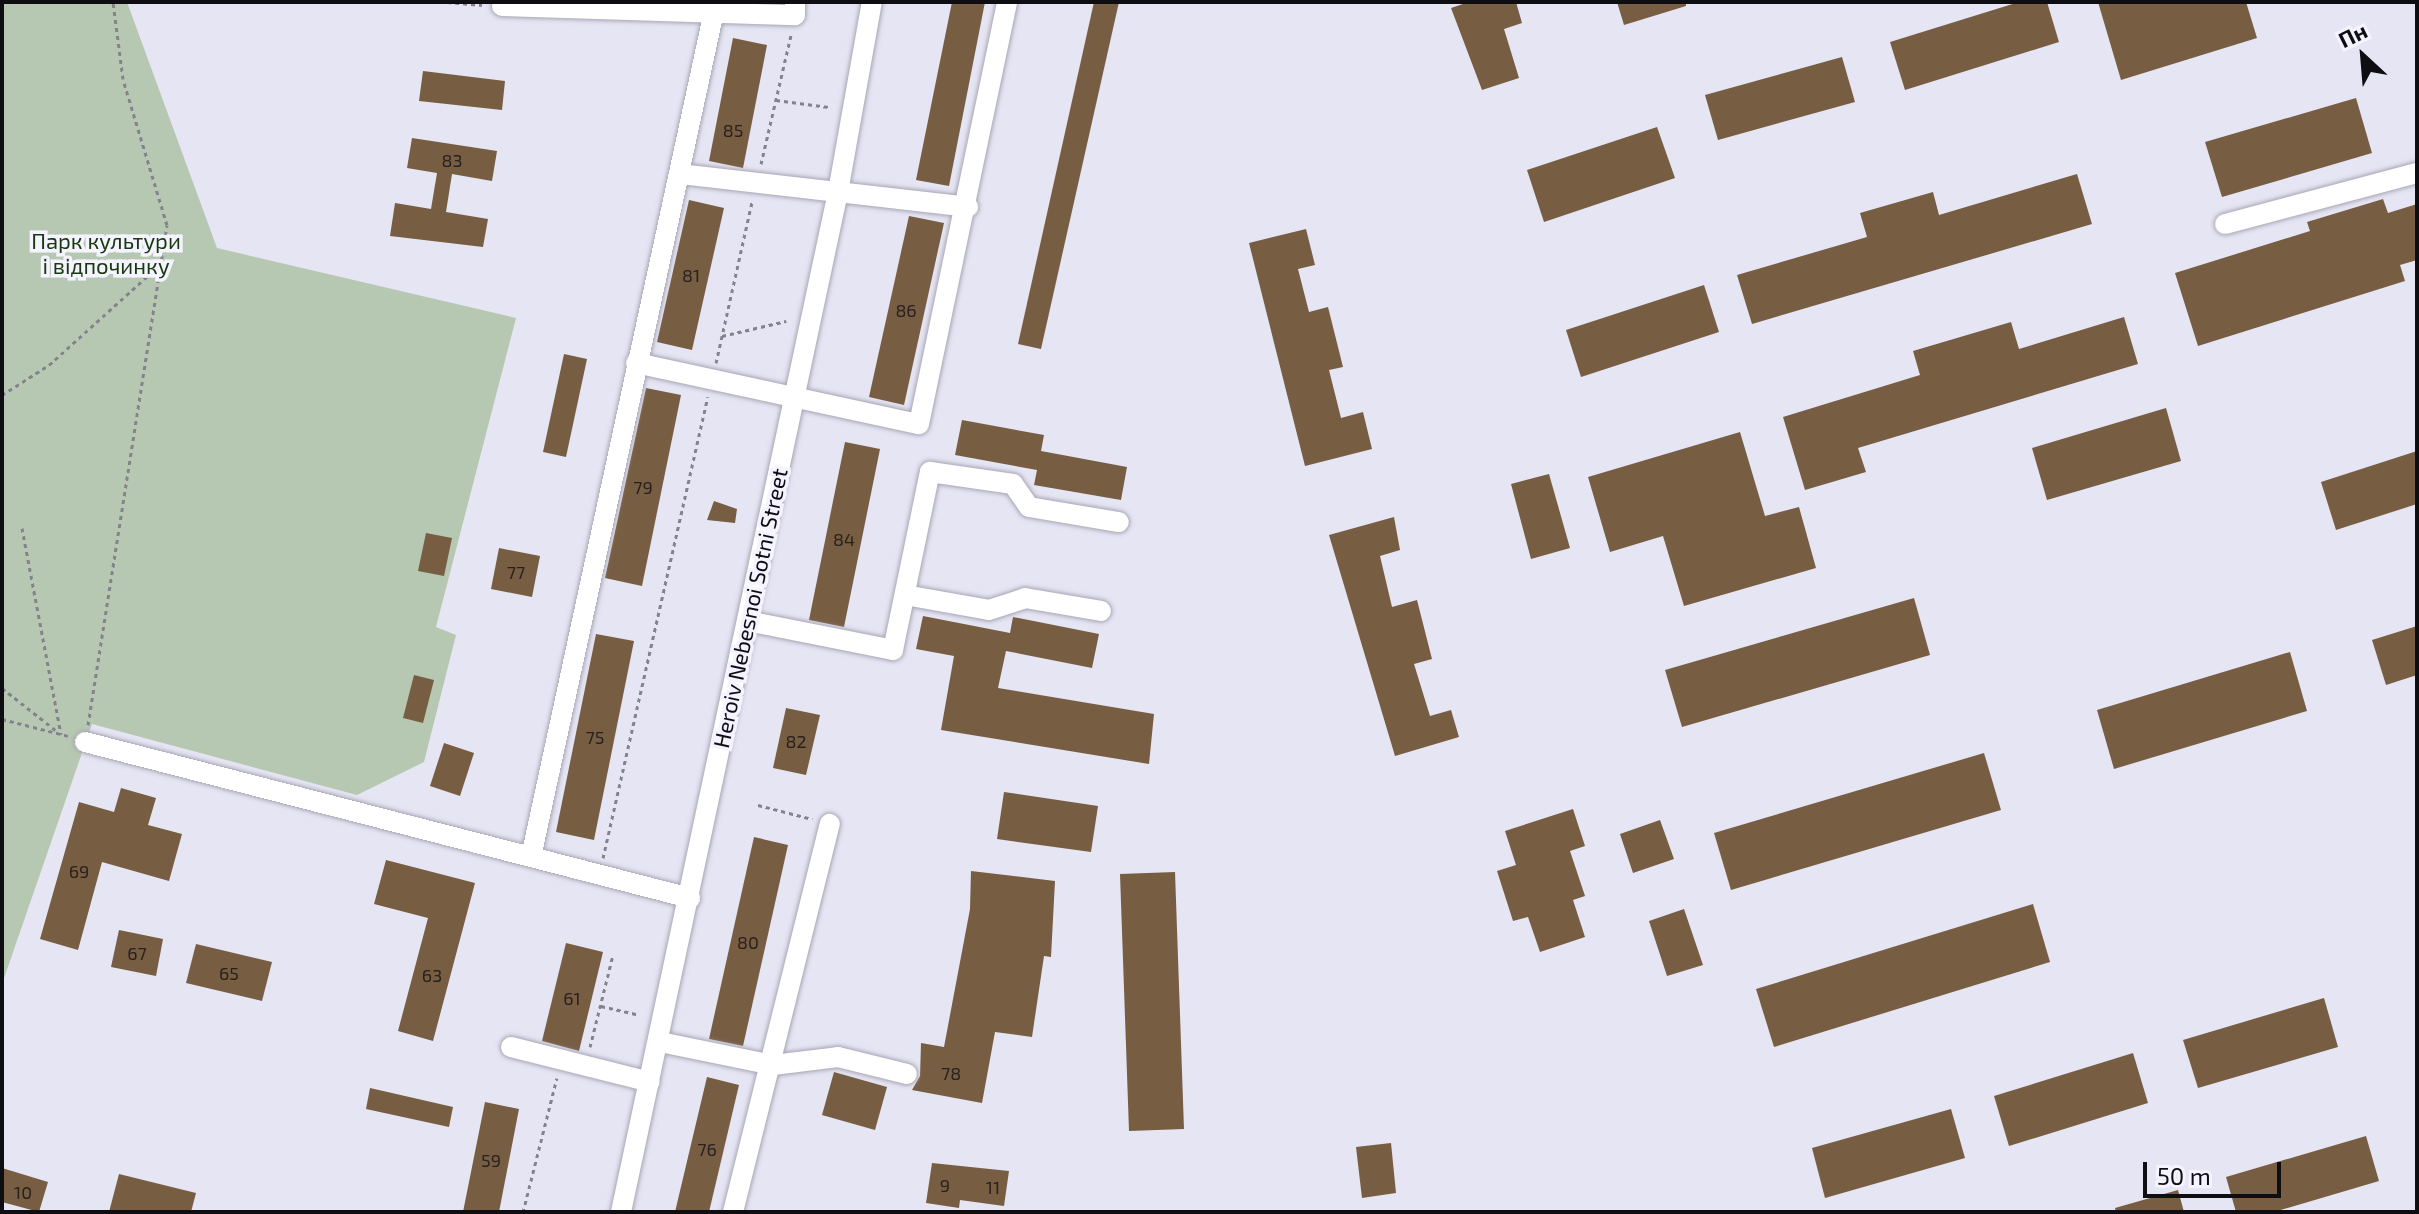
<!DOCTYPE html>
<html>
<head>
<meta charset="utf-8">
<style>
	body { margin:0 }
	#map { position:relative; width:2419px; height:1214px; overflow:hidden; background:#e6e5f4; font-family:"Exo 2",sans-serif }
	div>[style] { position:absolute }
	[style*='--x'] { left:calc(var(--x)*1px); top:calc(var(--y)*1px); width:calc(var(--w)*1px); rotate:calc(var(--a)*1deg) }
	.green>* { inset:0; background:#b7c8b2 }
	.building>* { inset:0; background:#775d42 }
	.path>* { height:3px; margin-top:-1.5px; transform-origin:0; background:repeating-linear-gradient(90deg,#84838d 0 4px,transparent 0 8px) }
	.roads { filter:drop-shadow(0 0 2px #a8a6b4) drop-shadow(0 0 2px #a8a6b4) }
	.minor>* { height:20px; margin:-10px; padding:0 10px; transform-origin:10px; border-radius:10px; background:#fff }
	span { translate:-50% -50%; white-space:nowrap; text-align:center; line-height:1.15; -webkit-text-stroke:7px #f4f3ff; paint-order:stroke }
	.number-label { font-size:18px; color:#28211e }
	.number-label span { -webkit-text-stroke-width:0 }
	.park-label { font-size:22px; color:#17390b }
	.street-label { font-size:22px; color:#0e0d12 }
	.frame { position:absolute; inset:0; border:4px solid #0e0d12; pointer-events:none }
	.north { position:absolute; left:2323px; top:16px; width:80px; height:80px; -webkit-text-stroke:6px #f4f3ff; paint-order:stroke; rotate:334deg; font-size:22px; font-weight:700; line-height:32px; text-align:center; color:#0e0d12 }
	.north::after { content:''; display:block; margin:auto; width:28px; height:36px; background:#0e0d12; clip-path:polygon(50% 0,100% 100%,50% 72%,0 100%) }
	.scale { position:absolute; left:2143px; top:1162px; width:138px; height:36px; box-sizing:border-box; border:4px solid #0e0d12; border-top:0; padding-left:10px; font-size:24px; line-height:28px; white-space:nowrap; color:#0e0d12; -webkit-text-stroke:6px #f4f3ff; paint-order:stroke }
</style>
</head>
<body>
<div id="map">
	<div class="green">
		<div style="clip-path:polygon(2px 2px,127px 2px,217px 248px,516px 318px,436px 627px,456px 635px,424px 762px,357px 795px,92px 724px,2px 984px)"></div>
	</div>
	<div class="building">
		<div style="clip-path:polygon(952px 2px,985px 2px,949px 186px,916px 180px)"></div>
		<div style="clip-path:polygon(1094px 2px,1119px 2px,1041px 349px,1018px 344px)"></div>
		<div style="clip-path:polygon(1469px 2px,1516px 2px,1522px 23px,1504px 29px,1519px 78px,1482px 90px,1451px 8px)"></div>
		<div style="clip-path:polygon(1617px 2px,1686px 2px,1686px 6px,1624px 25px)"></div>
		<div style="clip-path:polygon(2019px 2px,2047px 2px,2059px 42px,1905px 90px,1890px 42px)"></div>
		<div style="clip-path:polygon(2098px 2px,2246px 2px,2257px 38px,2121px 80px)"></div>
		<div style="clip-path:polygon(733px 38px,767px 45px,743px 168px,709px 161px)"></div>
		<div style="clip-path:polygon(1842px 57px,1855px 102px,1718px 140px,1705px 95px)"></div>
		<div style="clip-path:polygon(423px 71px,505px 81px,502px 110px,419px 101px)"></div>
		<div style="clip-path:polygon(2356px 98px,2372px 153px,2222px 197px,2205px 142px)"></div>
		<div style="clip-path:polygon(1657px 127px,1675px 178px,1544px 222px,1527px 170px)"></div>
		<div style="clip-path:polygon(412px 138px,497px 151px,492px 181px,452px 174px,446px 212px,488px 219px,483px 247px,390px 236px,395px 203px,431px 209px,437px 173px,407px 168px)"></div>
		<div style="clip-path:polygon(2077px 174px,2092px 224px,1752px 324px,1737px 275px,1867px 237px,1860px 213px,1933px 192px,1939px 215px)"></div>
		<div style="clip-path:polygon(2383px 199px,2388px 213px,2417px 204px,2417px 260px,2400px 265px,2405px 281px,2198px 346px,2175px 273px,2310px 231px,2307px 222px)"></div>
		<div style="clip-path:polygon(689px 200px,724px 208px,692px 350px,657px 342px)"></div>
		<div style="clip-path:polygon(909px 216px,944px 223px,904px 405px,869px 397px)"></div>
		<div style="clip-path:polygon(1306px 229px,1315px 265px,1298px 269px,1309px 312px,1328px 307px,1343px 367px,1329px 370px,1341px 418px,1363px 412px,1372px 449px,1305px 466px,1249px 243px)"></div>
		<div style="clip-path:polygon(1704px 285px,1719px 332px,1581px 377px,1566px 330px)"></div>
		<div style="clip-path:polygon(2124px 317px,2138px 364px,1858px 448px,1866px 472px,1805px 490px,1783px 417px,1920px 375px,1913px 351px,2011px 322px,2019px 349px)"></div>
		<div style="clip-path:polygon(564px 354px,587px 359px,566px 457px,543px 452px)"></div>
		<div style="clip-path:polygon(646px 388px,681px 395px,642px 586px,605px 578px)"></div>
		<div style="clip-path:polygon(2166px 408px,2181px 461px,2047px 500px,2032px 448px)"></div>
		<div style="clip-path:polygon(962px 420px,1044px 435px,1041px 451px,1127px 467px,1121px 500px,1034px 485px,1037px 470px,955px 455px)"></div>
		<div style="clip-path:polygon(1740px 432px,1765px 516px,1799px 507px,1816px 568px,1684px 606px,1663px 536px,1610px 552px,1588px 477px)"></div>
		<div style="clip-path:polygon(845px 442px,880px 449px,844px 627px,809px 620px)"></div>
		<div style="clip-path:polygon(2417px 451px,2417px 504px,2336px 530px,2321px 482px)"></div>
		<div style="clip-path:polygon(1549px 474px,1570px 548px,1531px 559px,1511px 484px)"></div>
		<div style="clip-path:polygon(714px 501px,737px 509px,735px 523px,707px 520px)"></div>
		<div style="clip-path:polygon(1394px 517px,1400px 550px,1380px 556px,1392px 607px,1417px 600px,1432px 659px,1414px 664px,1430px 716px,1451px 710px,1459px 737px,1395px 756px,1329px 535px)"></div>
		<div style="clip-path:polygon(426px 533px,452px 538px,444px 576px,418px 571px)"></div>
		<div style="clip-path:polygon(499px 548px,540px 556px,532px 597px,491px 589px)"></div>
		<div style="clip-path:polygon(1914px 598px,1930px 655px,1682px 727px,1665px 670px)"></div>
		<div style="clip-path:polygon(923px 616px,1010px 633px,1013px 617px,1099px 634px,1092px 668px,1006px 651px,998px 688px,1154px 714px,1149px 764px,941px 730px,954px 656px,916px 649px)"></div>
		<div style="clip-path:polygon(2417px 626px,2417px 675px,2386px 685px,2372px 640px)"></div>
		<div style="clip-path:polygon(596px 634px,634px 641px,594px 840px,556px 832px)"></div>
		<div style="clip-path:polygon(2290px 652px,2307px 711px,2114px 769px,2097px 710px)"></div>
		<div style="clip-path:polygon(414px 675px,434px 680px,423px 723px,403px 718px)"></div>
		<div style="clip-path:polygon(786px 708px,820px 715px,806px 775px,773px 768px)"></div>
		<div style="clip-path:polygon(444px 743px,474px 753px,460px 796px,430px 786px)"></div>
		<div style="clip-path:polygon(1984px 753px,2001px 810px,1731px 890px,1714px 833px)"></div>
		<div style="clip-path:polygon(121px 788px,156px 798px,148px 825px,182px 834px,169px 881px,102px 862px,78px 950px,40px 939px,79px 802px,114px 812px)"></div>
		<div style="clip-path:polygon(1004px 792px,1098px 806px,1091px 852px,997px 839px)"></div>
		<div style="clip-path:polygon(1573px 809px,1585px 846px,1570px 851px,1585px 896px,1573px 900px,1585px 937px,1540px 952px,1528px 917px,1513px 921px,1497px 871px,1516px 865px,1505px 831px)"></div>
		<div style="clip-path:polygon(1660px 820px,1674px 859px,1633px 873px,1620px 834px)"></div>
		<div style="clip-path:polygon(754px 837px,788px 845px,743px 1046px,709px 1039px)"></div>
		<div style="clip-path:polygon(386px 860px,475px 883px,433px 1041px,398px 1031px,428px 918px,374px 904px)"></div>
		<div style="clip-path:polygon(971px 871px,1055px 881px,1051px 957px,1044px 956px,1032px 1037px,995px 1032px,982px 1103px,912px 1090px,920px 1076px,921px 1043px,944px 1047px,970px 909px)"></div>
		<div style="clip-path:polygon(1175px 872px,1184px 1129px,1129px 1131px,1120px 874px)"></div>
		<div style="clip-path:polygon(2033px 904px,2050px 962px,1774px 1047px,1756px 989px)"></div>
		<div style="clip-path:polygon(1684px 909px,1703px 965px,1667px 976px,1649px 921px)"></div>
		<div style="clip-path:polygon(119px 930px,163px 939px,156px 976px,111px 967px)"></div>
		<div style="clip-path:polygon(566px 943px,603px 952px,579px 1051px,542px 1041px)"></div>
		<div style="clip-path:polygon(196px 944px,272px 962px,262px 1001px,186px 983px)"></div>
		<div style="clip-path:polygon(2324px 998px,2338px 1047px,2198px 1088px,2183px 1040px)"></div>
		<div style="clip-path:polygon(2133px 1053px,2148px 1103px,2009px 1146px,1994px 1096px)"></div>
		<div style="clip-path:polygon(834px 1072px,887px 1087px,875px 1130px,822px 1115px)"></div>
		<div style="clip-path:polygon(707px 1077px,739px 1085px,709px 1212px,675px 1212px)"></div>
		<div style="clip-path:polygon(370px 1088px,453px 1107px,449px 1127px,366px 1109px)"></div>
		<div style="clip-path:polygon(485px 1102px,519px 1109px,499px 1212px,463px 1212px)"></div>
		<div style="clip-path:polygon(1951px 1109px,1965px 1158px,1825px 1198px,1812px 1148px)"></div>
		<div style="clip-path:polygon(2366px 1136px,2379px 1181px,2274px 1212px,2236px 1212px,2226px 1177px)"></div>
		<div style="clip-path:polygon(1391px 1143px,1396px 1193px,1362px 1198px,1356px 1147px)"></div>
		<div style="clip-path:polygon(932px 1163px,1009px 1171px,1004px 1206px,960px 1200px,959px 1208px,926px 1203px)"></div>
		<div style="clip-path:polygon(2px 1168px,48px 1182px,39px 1212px,2px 1202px)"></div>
		<div style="clip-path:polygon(119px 1174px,196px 1193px,191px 1212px,109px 1212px)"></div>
		<div style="clip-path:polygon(2178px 1190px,2184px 1212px,2116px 1212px,2115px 1208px)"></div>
	</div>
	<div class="path">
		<div style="--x:447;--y:2;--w:35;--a:5"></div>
		<div style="--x:776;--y:100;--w:53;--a:7.5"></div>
		<div style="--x:761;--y:164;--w:132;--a:-76.9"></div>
		<div style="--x:722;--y:336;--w:66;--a:-13.2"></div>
		<div style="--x:716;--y:363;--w:165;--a:-77.4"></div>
		<div style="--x:2;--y:395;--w:56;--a:-32.6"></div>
		<div style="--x:49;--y:365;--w:152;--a:-42.1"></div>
		<div style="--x:22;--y:528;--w:210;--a:79.3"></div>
		<div style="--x:2;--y:688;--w:71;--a:38.2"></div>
		<div style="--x:2;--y:719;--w:68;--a:14.4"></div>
		<div style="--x:88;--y:725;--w:506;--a:-81.02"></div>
		<div style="--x:167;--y:225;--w:152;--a:-106.8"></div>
		<div style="--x:123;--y:79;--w:78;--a:-97.4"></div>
		<div style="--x:758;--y:805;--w:56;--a:14.5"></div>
		<div style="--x:603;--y:858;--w:473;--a:-77.2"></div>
		<div style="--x:601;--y:1006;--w:39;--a:13"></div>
		<div style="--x:590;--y:1047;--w:95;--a:-76"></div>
		<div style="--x:523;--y:1212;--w:138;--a:-75.8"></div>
	</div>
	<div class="roads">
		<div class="minor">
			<div style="--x:502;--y:6;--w:293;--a:1.8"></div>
			<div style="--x:795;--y:15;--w:13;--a:-90"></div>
			<div style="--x:680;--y:174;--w:290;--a:6.5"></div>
			<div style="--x:2225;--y:224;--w:199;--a:-14.9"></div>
			<div style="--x:636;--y:363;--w:289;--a:12.2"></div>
			<div style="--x:919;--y:424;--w:431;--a:-78.2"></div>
			<div style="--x:905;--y:595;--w:85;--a:10.1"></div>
			<div style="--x:989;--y:610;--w:38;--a:-18"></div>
			<div style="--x:1025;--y:598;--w:77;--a:9.7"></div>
			<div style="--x:747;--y:621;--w:149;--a:11.2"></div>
			<div style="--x:893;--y:650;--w:182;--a:-78.3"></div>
			<div style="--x:930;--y:472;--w:84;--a:8.2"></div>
			<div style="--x:1013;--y:484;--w:28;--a:55"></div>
			<div style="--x:1029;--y:507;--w:91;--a:9.5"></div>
			<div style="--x:85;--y:742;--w:625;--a:14.46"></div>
			<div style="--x:531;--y:857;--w:875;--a:-77.79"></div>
			<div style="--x:660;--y:1042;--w:115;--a:11.5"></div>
			<div style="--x:773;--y:1065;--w:65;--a:-7"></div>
			<div style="--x:838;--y:1057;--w:71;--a:13.8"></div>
			<div style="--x:511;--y:1047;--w:143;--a:14.1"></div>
			<div style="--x:621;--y:1212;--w:1043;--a:-77.99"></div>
			<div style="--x:838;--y:192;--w:193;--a:-79.9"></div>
			<div style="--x:733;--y:1212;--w:400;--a:-76"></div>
		</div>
	</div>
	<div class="number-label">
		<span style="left:733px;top:130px">85</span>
		<span style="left:452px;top:160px">83</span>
		<span style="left:691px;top:275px">81</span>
		<span style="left:906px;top:310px">86</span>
		<span style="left:643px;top:487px">79</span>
		<span style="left:844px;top:539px">84</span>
		<span style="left:516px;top:572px">77</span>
		<span style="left:595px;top:737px">75</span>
		<span style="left:796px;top:741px">82</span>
		<span style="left:79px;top:871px">69</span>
		<span style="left:748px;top:942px">80</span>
		<span style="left:137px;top:953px">67</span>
		<span style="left:229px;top:973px">65</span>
		<span style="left:432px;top:975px">63</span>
		<span style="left:572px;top:998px">61</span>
		<span style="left:951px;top:1073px">78</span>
		<span style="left:707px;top:1149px">76</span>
		<span style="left:491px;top:1160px">59</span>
		<span style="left:945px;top:1185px">9</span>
		<span style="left:993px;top:1187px">11</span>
		<span style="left:23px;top:1192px">10</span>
	</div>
	<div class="park-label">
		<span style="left:106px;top:253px">Парк культури<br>і відпочинку</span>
	</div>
	<div class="street-label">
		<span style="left:750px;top:608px;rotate:-78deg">Heroiv Nebesnoi Sotni Street</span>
	</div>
	<div class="frame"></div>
	<div class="north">Пн</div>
	<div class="scale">50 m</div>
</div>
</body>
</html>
